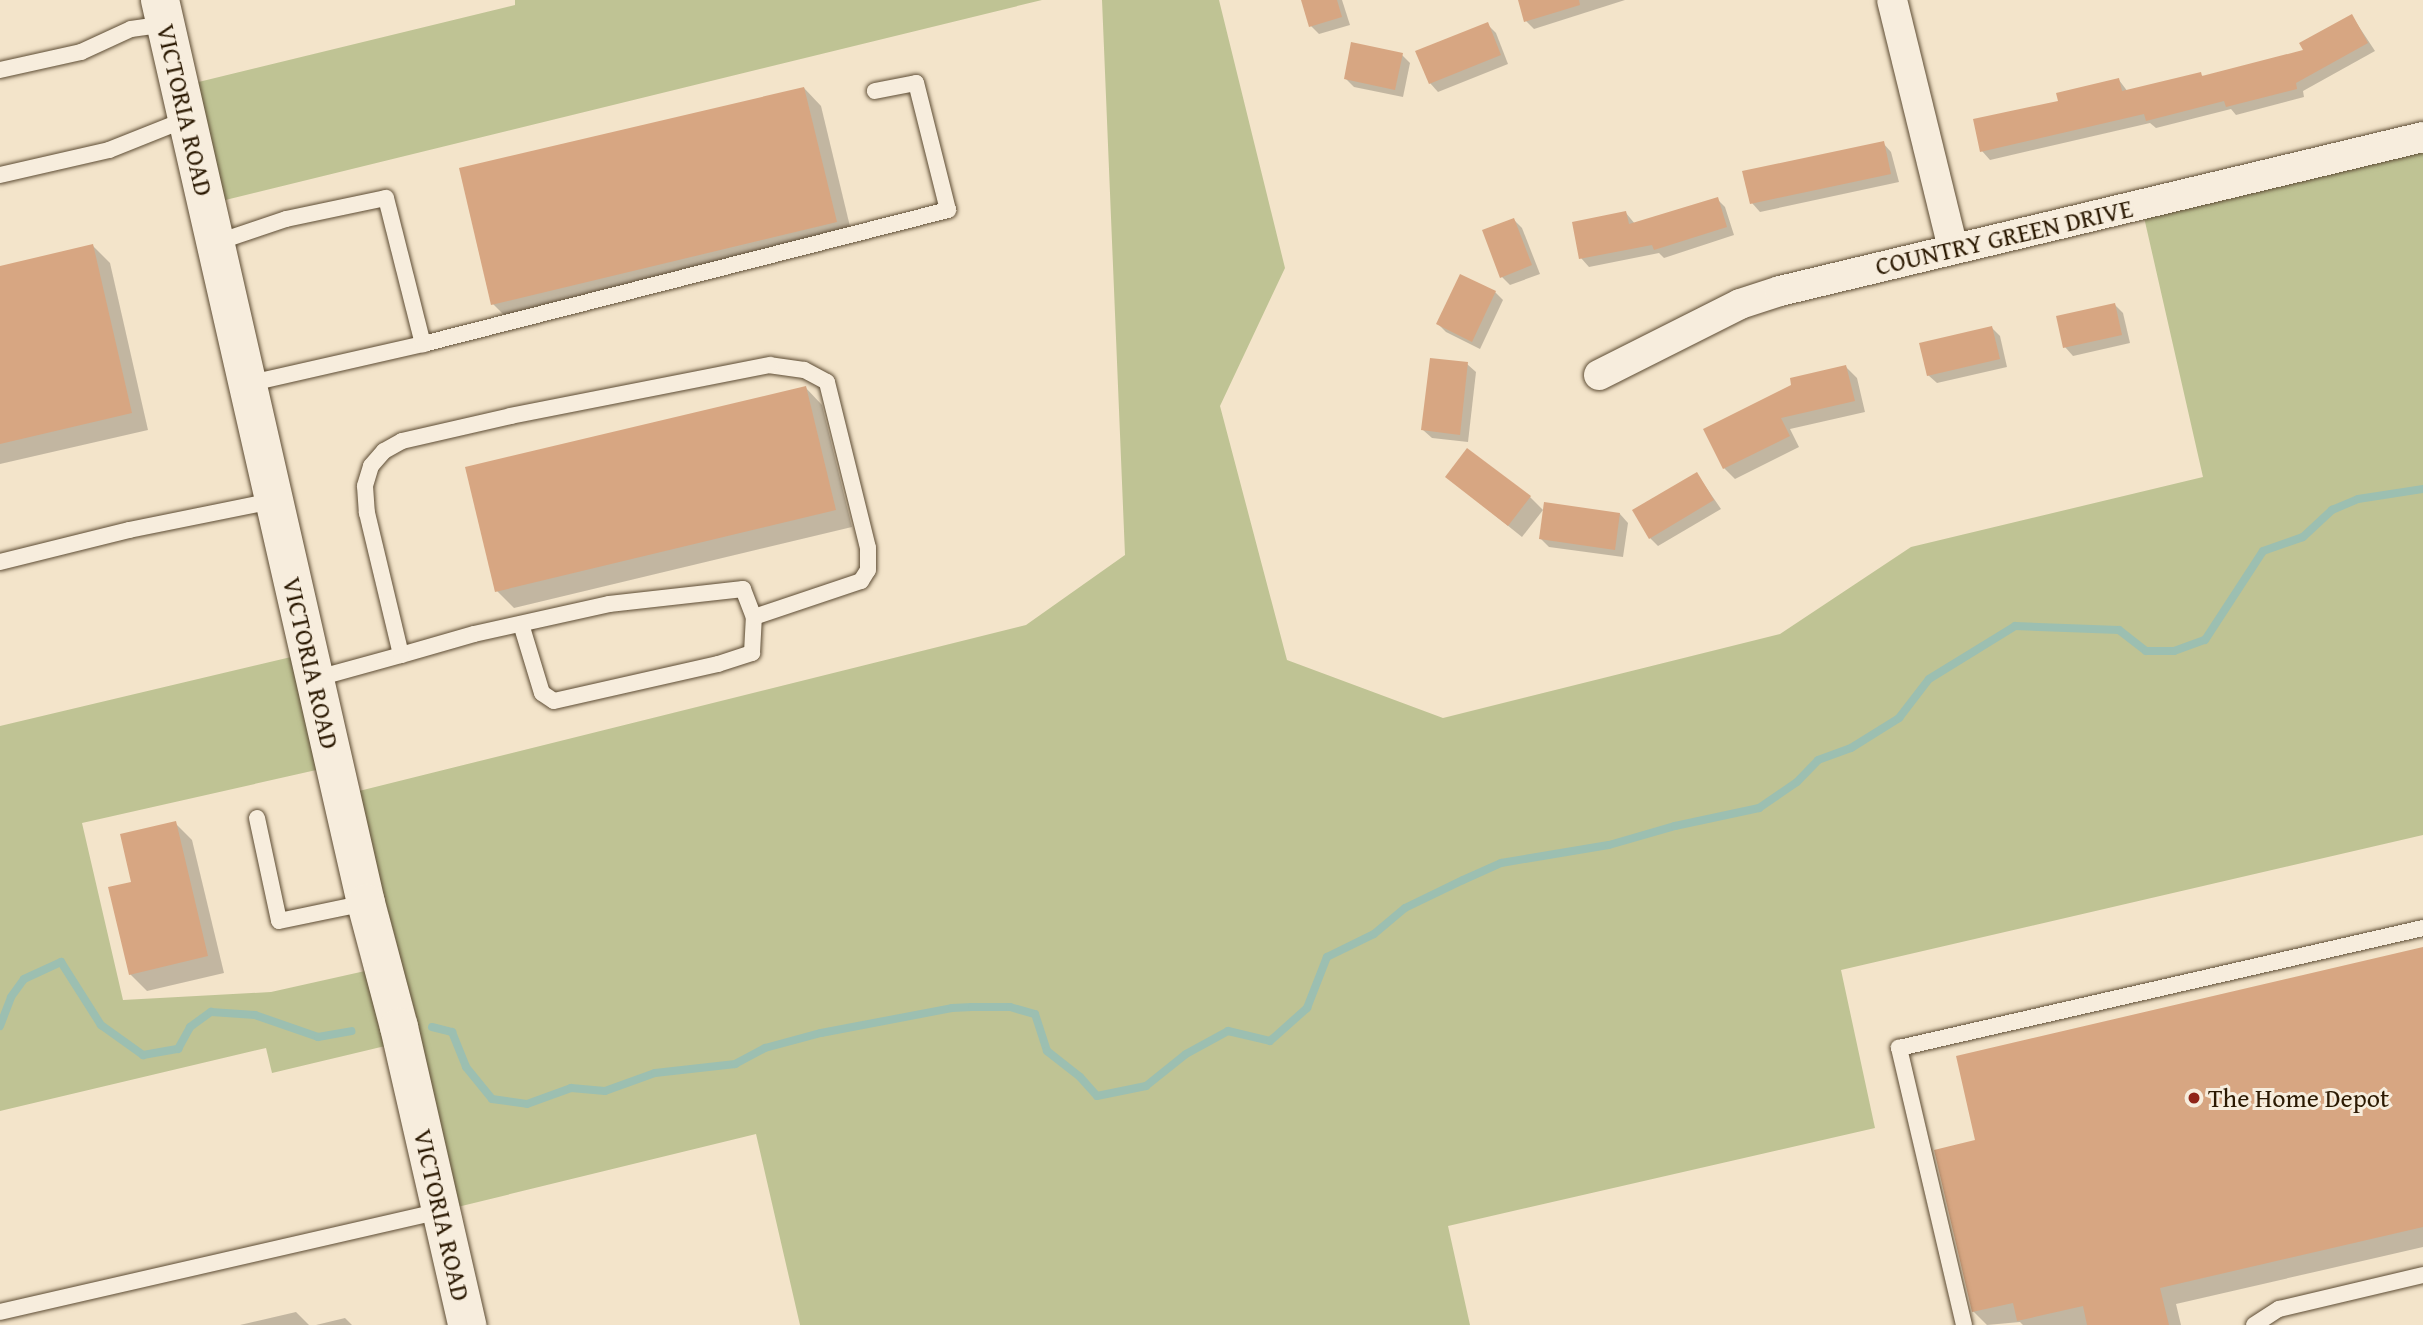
<!DOCTYPE html>
<html>
<head>
<meta charset="utf-8">
<style>
	body { margin:0 }
	#map { position:relative; width:2423px; height:1325px; overflow:hidden; background:#f3e4ca; font-family:"Gentium Book Plus",serif }
	div>[style] { position:absolute }
	[style*='--x'] { left:calc(var(--x)*1px); top:calc(var(--y)*1px); width:calc(var(--w)*1px); rotate:calc(var(--a)*1deg) }
	.green>* { inset:0; background:#bfc394 }
	.shadow>* { inset:0; background:#0003 }
	.stream>* { height:8px; margin:-4px; padding:0 4px; transform-origin:4px; border-radius:4px; background:#9cbfb1 }
	.building>* { inset:0; background:#d7a682 }
	.roads { filter:drop-shadow(0 0 2px #5d4c34) drop-shadow(0 0 2px #5d4c34) }
	.service>* { height:16px; margin:-8px; padding:0 8px; transform-origin:8px; border-radius:8px; background:#f7eddd }
	.minor>* { height:30px; margin:-15px; padding:0 15px; transform-origin:15px; border-radius:15px; background:#f7eddd }
	.tertiary>* { height:38px; margin:-19px; padding:0 19px; transform-origin:19px; border-radius:19px; background:#f7eddd }
	.dots>* { width:19px; height:19px; translate:-50% -50%; box-sizing:border-box; border:4px solid #f7eddd; border-radius:50% }
	span { translate:-50% -50%; white-space:nowrap; text-align:center; line-height:1.15; -webkit-text-stroke:6px #f7eddd; paint-order:stroke }
	.street-label { font-size:26px; color:#2b1902 }
	.poi-label { font-size:26px; color:#2b1902 }
	.left { translate:0 -50%; text-align:left }
</style>
</head>
<body>
<div id="map">
	<div class="green">
		<div style="clip-path:polygon(515px 0,1042px 0,205px 205px,178px 87px,515px 5px)"></div>
		<div style="clip-path:polygon(1102px 0,1219px 0,1285px 268px,1220px 406px,1287px 660px,1443px 718px,1780px 634px,1911px 547px,2203px 477px,2141px 204px,2423px 137px,2423px 835px,1841px 970px,1875px 1128px,1448px 1226px,1470px 1325px,800px 1325px,756px 1134px,441px 1211px,402px 1042px,272px 1073px,266px 1048px,0 1111px,0 726px,308px 653px,334px 766px,82px 823px,123px 1000px,271px 992px,383px 967px,343px 795px,1026px 625px,1125px 555px)"></div>
	</div>
	<div class="shadow">
		<div style="clip-path:polygon(1303px 0,1342px 0,1350px 25px,1319px 34px,1311px 26px)"></div>
		<div style="clip-path:polygon(1519px 0,1625px 0,1534px 29px,1526px 21px)"></div>
		<div style="clip-path:polygon(2352px 16px,2375px 51px,2303px 91px,2304px 97px,2236px 115px,2231px 109px,2156px 128px,2150px 123px,1990px 160px,1982px 151px,2060px 103px,2119px 80px,2128px 92px,2200px 74px,2204px 77px,2305px 51px)"></div>
		<div style="clip-path:polygon(1487px 24px,1496px 33px,1508px 64px,1438px 92px,1430px 83px)"></div>
		<div style="clip-path:polygon(1402px 55px,1410px 63px,1403px 97px,1354px 87px,1345px 78px)"></div>
		<div style="clip-path:polygon(804px 88px,821px 106px,853px 239px,510px 321px,493px 304px)"></div>
		<div style="clip-path:polygon(1883px 143px,1891px 152px,1899px 182px,1760px 212px,1752px 203px,1745px 173px)"></div>
		<div style="clip-path:polygon(1717px 199px,1725px 207px,1734px 235px,1664px 258px,1659px 253px,1589px 267px,1581px 258px,1626px 213px,1635px 224px)"></div>
		<div style="clip-path:polygon(1514px 220px,1522px 228px,1540px 274px,1510px 285px,1502px 277px)"></div>
		<div style="clip-path:polygon(93px 246px,110px 263px,148px 430px,0 464px,0 268px)"></div>
		<div style="clip-path:polygon(1495px 292px,1503px 300px,1480px 349px,1446px 332px,1438px 324px)"></div>
		<div style="clip-path:polygon(2114px 304px,2123px 313px,2130px 343px,2073px 356px,2065px 347px)"></div>
		<div style="clip-path:polygon(1992px 328px,2000px 336px,2007px 367px,1937px 383px,1928px 375px)"></div>
		<div style="clip-path:polygon(1467px 364px,1476px 372px,1468px 442px,1432px 438px,1423px 430px)"></div>
		<div style="clip-path:polygon(1846px 367px,1857px 378px,1865px 412px,1790px 429px,1799px 447px,1735px 479px,1724px 468px,1705px 430px)"></div>
		<div style="clip-path:polygon(805px 387px,822px 405px,852px 527px,514px 608px,497px 591px)"></div>
		<div style="clip-path:polygon(1697px 474px,1721px 509px,1658px 546px,1650px 538px)"></div>
		<div style="clip-path:polygon(1447px 477px,1530px 497px,1543px 510px,1522px 537px)"></div>
		<div style="clip-path:polygon(1620px 514px,1628px 523px,1623px 557px,1549px 547px,1541px 539px)"></div>
		<div style="clip-path:polygon(175px 823px,192px 840px,224px 973px,147px 991px,130px 974px,133px 883px)"></div>
		<div style="clip-path:polygon(2423px 949px,2423px 1247px,2176px 1304px,2181px 1325px,2023px 1325px,2020px 1322px,1987px 1325px,1973px 1311px,1977px 1141px)"></div>
		<div style="clip-path:polygon(296px 1312px,309px 1325px,240px 1325px)"></div>
		<div style="clip-path:polygon(345px 1318px,352px 1325px,316px 1325px)"></div>
	</div>
	<div class="stream">
		<div style="--x:0;--y:1026;--w:31;--a:-69"></div>
		<div style="--x:11;--y:997;--w:22;--a:-54"></div>
		<div style="--x:24;--y:979;--w:41;--a:-24.7"></div>
		<div style="--x:61;--y:962;--w:75;--a:57.6"></div>
		<div style="--x:101;--y:1025;--w:52;--a:35.5"></div>
		<div style="--x:143;--y:1055;--w:36;--a:-10"></div>
		<div style="--x:178;--y:1049;--w:25;--a:-61"></div>
		<div style="--x:190;--y:1027;--w:26;--a:-36"></div>
		<div style="--x:211;--y:1012;--w:44;--a:3.9"></div>
		<div style="--x:255;--y:1015;--w:67;--a:19.2"></div>
		<div style="--x:318;--y:1037;--w:34;--a:-10"></div>
		<div style="--x:432;--y:1027;--w:21;--a:14"></div>
		<div style="--x:452;--y:1032;--w:38;--a:68"></div>
		<div style="--x:466;--y:1067;--w:41;--a:50.9"></div>
		<div style="--x:492;--y:1099;--w:35;--a:8"></div>
		<div style="--x:527;--y:1104;--w:47;--a:-20"></div>
		<div style="--x:571;--y:1088;--w:34;--a:5"></div>
		<div style="--x:605;--y:1091;--w:53;--a:-19.8"></div>
		<div style="--x:655;--y:1073;--w:81;--a:-6.4"></div>
		<div style="--x:735;--y:1064;--w:34;--a:-28"></div>
		<div style="--x:765;--y:1048;--w:58;--a:-15"></div>
		<div style="--x:821;--y:1033;--w:133;--a:-10.8"></div>
		<div style="--x:952;--y:1008;--w:20;--a:-3"></div>
		<div style="--x:972;--y:1007;--w:38;--a:0"></div>
		<div style="--x:1010;--y:1007;--w:26;--a:16"></div>
		<div style="--x:1035;--y:1014;--w:39;--a:72"></div>
		<div style="--x:1047;--y:1051;--w:42;--a:38.2"></div>
		<div style="--x:1080;--y:1077;--w:25;--a:48"></div>
		<div style="--x:1097;--y:1096;--w:50;--a:-11.5"></div>
		<div style="--x:1146;--y:1086;--w:51;--a:-38.7"></div>
		<div style="--x:1186;--y:1054;--w:48;--a:-28.7"></div>
		<div style="--x:1228;--y:1031;--w:43;--a:13.4"></div>
		<div style="--x:1270;--y:1041;--w:50;--a:-41.7"></div>
		<div style="--x:1307;--y:1008;--w:55;--a:-68.6"></div>
		<div style="--x:1327;--y:957;--w:52;--a:-26.1"></div>
		<div style="--x:1374;--y:934;--w:40;--a:-40"></div>
		<div style="--x:1405;--y:908;--w:64;--a:-25.8"></div>
		<div style="--x:1463;--y:880;--w:42;--a:-24.1"></div>
		<div style="--x:1501;--y:863;--w:109;--a:-9.5"></div>
		<div style="--x:1609;--y:845;--w:69;--a:-16.1"></div>
		<div style="--x:1675;--y:826;--w:86;--a:-12.1"></div>
		<div style="--x:1759;--y:808;--w:46;--a:-34.4"></div>
		<div style="--x:1797;--y:782;--w:30;--a:-46"></div>
		<div style="--x:1818;--y:760;--w:35;--a:-20"></div>
		<div style="--x:1851;--y:748;--w:57;--a:-32"></div>
		<div style="--x:1899;--y:718;--w:49;--a:-52.4"></div>
		<div style="--x:1929;--y:679;--w:101;--a:-31.6"></div>
		<div style="--x:2015;--y:626;--w:104;--a:2.2"></div>
		<div style="--x:2119;--y:630;--w:34;--a:38"></div>
		<div style="--x:2146;--y:651;--w:28;--a:0"></div>
		<div style="--x:2174;--y:651;--w:33;--a:-20"></div>
		<div style="--x:2205;--y:640;--w:106;--a:-56.9"></div>
		<div style="--x:2263;--y:551;--w:42;--a:-19.3"></div>
		<div style="--x:2303;--y:537;--w:40;--a:-43"></div>
		<div style="--x:2332;--y:510;--w:28;--a:-23"></div>
		<div style="--x:2358;--y:499;--w:66;--a:-8.7"></div>
	</div>
	<div class="building">
		<div style="clip-path:polygon(1301px 0,1337px 0,1342px 17px,1309px 27px)"></div>
		<div style="clip-path:polygon(1518px 0,1579px 0,1580px 5px,1524px 22px)"></div>
		<div style="clip-path:polygon(2352px 14px,2368px 43px,2296px 83px,2297px 89px,2226px 107px,2224px 101px,2146px 121px,2144px 114px,1980px 152px,1973px 119px,2058px 101px,2056px 93px,2119px 78px,2122px 91px,2201px 72px,2202px 76px,2303px 50px,2299px 43px)"></div>
		<div style="clip-path:polygon(1488px 22px,1501px 55px,1429px 84px,1415px 51px)"></div>
		<div style="clip-path:polygon(1351px 42px,1403px 53px,1395px 90px,1344px 79px)"></div>
		<div style="clip-path:polygon(804px 87px,837px 222px,491px 305px,459px 168px)"></div>
		<div style="clip-path:polygon(1884px 141px,1891px 174px,1750px 204px,1742px 171px)"></div>
		<div style="clip-path:polygon(1718px 197px,1727px 227px,1654px 250px,1652px 245px,1579px 259px,1572px 222px,1626px 211px,1629px 224px)"></div>
		<div style="clip-path:polygon(1514px 218px,1532px 265px,1500px 278px,1482px 230px)"></div>
		<div style="clip-path:polygon(93px 244px,132px 413px,0 444px,0 266px)"></div>
		<div style="clip-path:polygon(1460px 274px,1496px 291px,1472px 342px,1436px 324px)"></div>
		<div style="clip-path:polygon(2115px 303px,2122px 335px,2063px 348px,2056px 316px)"></div>
		<div style="clip-path:polygon(1992px 326px,2000px 359px,1927px 376px,1919px 343px)"></div>
		<div style="clip-path:polygon(1430px 358px,1468px 362px,1460px 435px,1421px 430px)"></div>
		<div style="clip-path:polygon(1846px 365px,1855px 401px,1781px 418px,1790px 436px,1723px 469px,1703px 429px,1791px 385px,1790px 378px)"></div>
		<div style="clip-path:polygon(806px 386px,836px 510px,495px 592px,465px 467px)"></div>
		<div style="clip-path:polygon(1467px 448px,1531px 496px,1508px 526px,1445px 477px)"></div>
		<div style="clip-path:polygon(1697px 472px,1714px 500px,1649px 539px,1632px 510px)"></div>
		<div style="clip-path:polygon(1544px 502px,1620px 513px,1615px 550px,1539px 539px)"></div>
		<div style="clip-path:polygon(176px 821px,208px 956px,129px 975px,108px 887px,131px 882px,120px 834px)"></div>
		<div style="clip-path:polygon(2423px 947px,2423px 1227px,2160px 1288px,2169px 1325px,2087px 1325px,2083px 1306px,2017px 1321px,2013px 1303px,1972px 1312px,1934px 1150px,1975px 1140px,1956px 1056px)"></div>
	</div>
	<div class="roads">
		<div class="service">
			<div style="--x:0;--y:70;--w:83;--a:-12.5"></div>
			<div style="--x:81;--y:52;--w:55;--a:-24.7"></div>
			<div style="--x:131;--y:29;--w:34;--a:-8"></div>
			<div style="--x:0;--y:175;--w:112;--a:-12.9"></div>
			<div style="--x:109;--y:150;--w:84;--a:-21.7"></div>
			<div style="--x:215;--y:243;--w:75;--a:-18.7"></div>
			<div style="--x:286;--y:219;--w:102;--a:-11.9"></div>
			<div style="--x:386;--y:198;--w:151;--a:75.8"></div>
			<div style="--x:423;--y:344;--w:180;--a:167.2"></div>
			<div style="--x:423;--y:344;--w:542;--a:-14.32"></div>
			<div style="--x:948;--y:210;--w:131;--a:-104.1"></div>
			<div style="--x:916;--y:83;--w:42;--a:169"></div>
			<div style="--x:0;--y:562;--w:133;--a:-13.9"></div>
			<div style="--x:129;--y:530;--w:147;--a:-11.4"></div>
			<div style="--x:521;--y:624;--w:72;--a:73.1"></div>
			<div style="--x:542;--y:693;--w:14;--a:34"></div>
			<div style="--x:554;--y:701;--w:168;--a:-12.7"></div>
			<div style="--x:718;--y:664;--w:36;--a:-18"></div>
			<div style="--x:752;--y:653;--w:36;--a:-87"></div>
			<div style="--x:314;--y:679;--w:90;--a:-15.4"></div>
			<div style="--x:401;--y:655;--w:76;--a:-16"></div>
			<div style="--x:474;--y:634;--w:138;--a:-12.5"></div>
			<div style="--x:609;--y:604;--w:135;--a:-6.4"></div>
			<div style="--x:743;--y:589;--w:30;--a:69"></div>
			<div style="--x:754;--y:617;--w:113;--a:-18.6"></div>
			<div style="--x:861;--y:581;--w:13;--a:-58"></div>
			<div style="--x:868;--y:570;--w:22;--a:-90"></div>
			<div style="--x:868;--y:548;--w:171;--a:-103.9"></div>
			<div style="--x:827;--y:382;--w:26;--a:-152"></div>
			<div style="--x:804;--y:370;--w:34;--a:-172"></div>
			<div style="--x:770;--y:365;--w:264;--a:168.9"></div>
			<div style="--x:511;--y:416;--w:112;--a:167.1"></div>
			<div style="--x:402;--y:441;--w:21;--a:151"></div>
			<div style="--x:384;--y:451;--w:20;--a:131"></div>
			<div style="--x:371;--y:466;--w:21;--a:107"></div>
			<div style="--x:365;--y:486;--w:27;--a:86"></div>
			<div style="--x:367;--y:513;--w:146;--a:76.5"></div>
			<div style="--x:257;--y:818;--w:105;--a:77.9"></div>
			<div style="--x:279;--y:921;--w:89;--a:-11.7"></div>
			<div style="--x:0;--y:1312;--w:452;--a:-12.9"></div>
			<div style="--x:1964;--y:1325;--w:285;--a:-103.2"></div>
			<div style="--x:1899;--y:1048;--w:538;--a:-12.9"></div>
			<div style="--x:2254;--y:1325;--w:30;--a:-33"></div>
			<div style="--x:2279;--y:1309;--w:148;--a:-13.3"></div>
		</div>
		<div class="minor">
			<div style="--x:1892;--y:0;--w:255;--a:76.2"></div>
			<div style="--x:1599;--y:375;--w:158;--a:-26.7"></div>
			<div style="--x:1740;--y:304;--w:42;--a:-18"></div>
			<div style="--x:1780;--y:291;--w:661;--a:-13.47"></div>
		</div>
		<div class="tertiary">
			<div style="--x:160;--y:0;--w:926;--a:77.15"></div>
			<div style="--x:366;--y:903;--w:128;--a:75.1"></div>
			<div style="--x:399;--y:1027;--w:306;--a:77.1"></div>
		</div>
	</div>
	<div class="dots">
		<div style="left:2194px;top:1098px;background:#8f2418"></div>
	</div>
	<div class="street-label">
		<span style="left:185px;top:110px;rotate:77deg">VICTORIA ROAD</span>
		<span style="left:2004px;top:237px;rotate:-13deg">COUNTRY GREEN DRIVE</span>
		<span style="left:311px;top:663px;rotate:77deg">VICTORIA ROAD</span>
		<span style="left:442px;top:1215px;rotate:77deg">VICTORIA ROAD</span>
	</div>
	<div class="poi-label">
		<span class="left" style="left:2208px;top:1098px">The Home Depot</span>
	</div>
</div>
</body>
</html>
